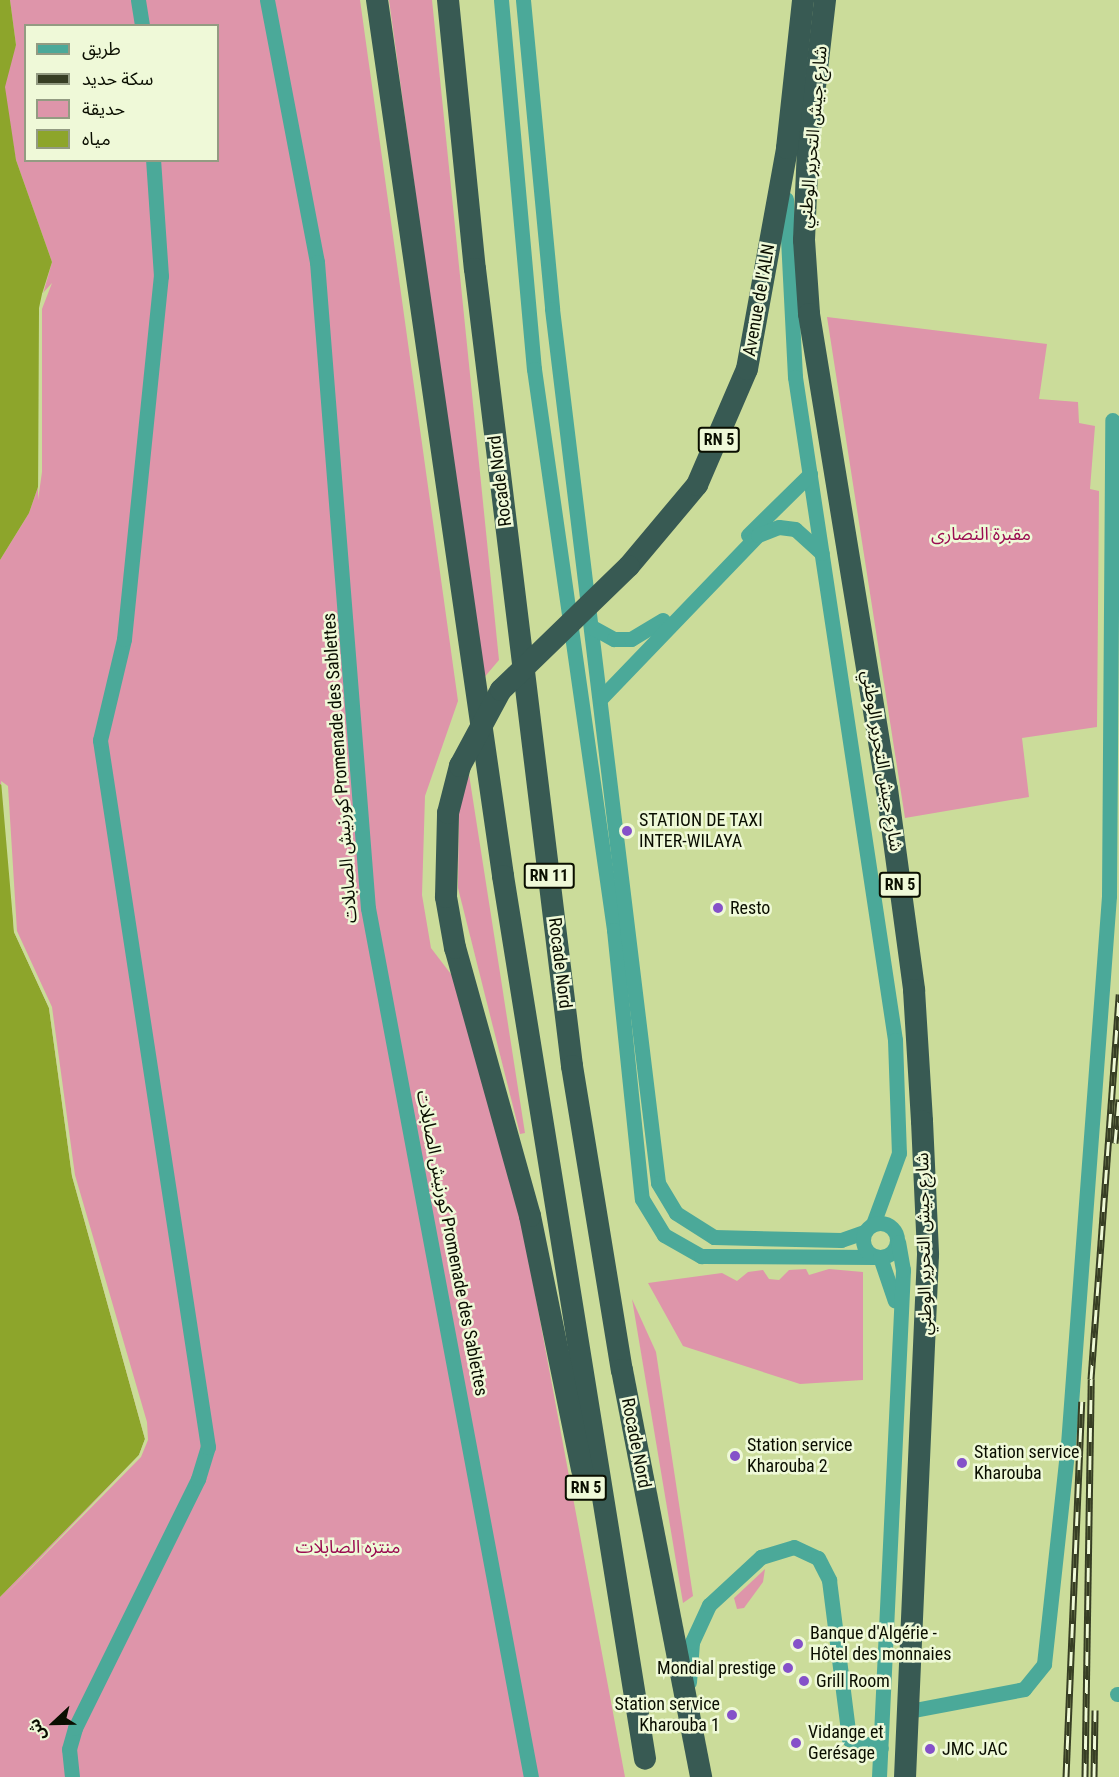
<!DOCTYPE html>
<html>
<head>
<meta charset="utf-8">
<style>
	body { margin:0 }
	#map { position:relative; width:1119px; height:1777px; overflow:hidden; background:#cbdc9a; font-family:"Roboto Condensed","Noto Sans Arabic",sans-serif }
	div>[style] { position:absolute }
	[style*='--x'] { left:calc(var(--x)*1px); top:calc(var(--y)*1px); width:calc(var(--w)*1px); rotate:calc(var(--a)*1deg) }
	.green>* { inset:0; background:#de95aa }
	.water>* { inset:0; background:#8da52b }
	.pier>* { inset:0; background:#cbdc9a }
	.minor>* { height:15px; margin:-7.5px; padding:0 7.5px; transform-origin:7.5px; border-radius:7.5px; background:#4ba999 }
	.minor>.ring { margin:-7.5px; padding:0; box-sizing:content-box; background:none; border:15px solid #4ba999; border-radius:50% }
	.highway>* { height:22px; margin:-11px; padding:0 11px; transform-origin:11px; border-radius:11px; background:#385a53 }
	.rail>* { height:7px; margin-top:-3.5px; transform-origin:0; background:repeating-linear-gradient(90deg,#eff9d8 0 14px,#373e24 0 28px); box-sizing:border-box; border-block:2px solid #373e24 }
	.highway-bridge>* { height:22px; margin:-11px; padding:0 11px; transform-origin:11px; border-radius:11px; background:#385a53 }
	.dots>* { width:16px; height:16px; translate:-50% -50%; box-sizing:border-box; border:3px solid #eff9d8; border-radius:50% }
	span { translate:-50% -50%; white-space:nowrap; text-align:center; line-height:1.15; -webkit-text-stroke:5px #eff9d8; paint-order:stroke }
	.shield-label span { padding:2px 4px; background:#eff9d8; border:2px solid; border-radius:4px; -webkit-text-stroke-width:0 }
	.shield-label { font-size:16px; color:#0a0e00; font-weight:700 }
	.street-label { font-size:18px; color:#0a0e00 }
	.park-label { font-size:18px; color:#9b0c51 }
	.poi-label { font-size:18px; color:#0a0e00 }
	.left { translate:0 -50%; text-align:left }
	.right { translate:-100% -50%; text-align:right }
	.legend { position:absolute; left:24px; top:24px; width:195px; height:138px; box-sizing:border-box; background:#eff9d8; border:2px solid #939b82; margin:0; padding:8px 10px; list-style:none; font-size:18px; color:#0a0e00 }
	.legend li { display:flex; align-items:center; gap:12px; height:30px }
	.legend b { width:30px; border:2px solid #939b82 }
	.north { position:absolute; left:24px; top:1693px; width:60px; height:60px; -webkit-text-stroke:4px #eff9d8; paint-order:stroke; rotate:248deg; font-size:16px; font-weight:700; line-height:24px; text-align:center; color:#0a0e00 }
	.north::after { content:''; display:block; margin:auto; width:21px; height:27px; background:#0a0e00; clip-path:polygon(50% 0,100% 100%,50% 72%,0 100%) }
</style>
</head>
<body>
<div id="map">
	<div class="green">
		<div style="clip-path:polygon(evenodd,10px 0,360px 0,458px 701px,425px 796px,422px 895px,431px 948px,457px 982px,521px 1218px,625px 1777px,0 1777px,0 1597px,139px 1455px,145px 1439px,72px 1176px,49px 1008px,14px 932px,5px 787px,0 784px,0 560px,29px 513px,39px 484px,39px 308px,52px 262px,16px 160px,5px 98px,5px 76px,16px 45px,10px 0,26px 26px,218px 26px,218px 160px,26px 160px,26px 26px)"></div>
		<div style="clip-path:polygon(389px 0,432px 0,499px 660px,482px 680px)"></div>
		<div style="clip-path:polygon(827px 317px,1047px 344px,1039px 399px,1078px 402px,1079px 423px,1095px 426px,1090px 489px,1099px 491px,1097px 727px,1022px 738px,1029px 797px,905px 818px)"></div>
		<div style="clip-path:polygon(468px 768px,525px 1133px,520px 1134px,458px 888px,459px 806px)"></div>
		<div style="clip-path:polygon(806px 1269px,809px 1275px,829px 1269px,863px 1272px,863px 1380px,800px 1384px,683px 1346px,648px 1283px,722px 1273px,737px 1281px,748px 1272px,763px 1270px,769px 1279px,779px 1280px,789px 1270px)"></div>
		<div style="clip-path:polygon(632px 1299px,656px 1352px,693px 1596px,683px 1603px)"></div>
		<div style="clip-path:polygon(765px 1569px,763px 1582px,744px 1608px,737px 1609px,734px 1598px)"></div>
	</div>
	<div class="water">
		<div style="clip-path:polygon(0 0,10px 0,16px 45px,5px 87px,16px 160px,52px 262px,42px 294px,39px 484px,29px 513px,0 560px)"></div>
		<div style="clip-path:polygon(0 784px,5px 787px,14px 932px,49px 1008px,72px 1176px,145px 1439px,139px 1455px,0 1597px)"></div>
	</div>
	<div class="pier">
		<div style="clip-path:polygon(52px 283px,42px 309px,42px 472px,38px 500px,39px 308px,42px 294px)"></div>
		<div style="clip-path:polygon(1px 781px,8px 786px,17px 931px,52px 1007px,75px 1175px,147px 1422px,148px 1440px,141px 1457px,0 1600px,139px 1455px,145px 1439px,72px 1176px,49px 1008px,14px 932px)"></div>
	</div>
	<div class="minor">
		<div style="--x:138;--y:0;--w:26;--a:81"></div>
		<div style="--x:267;--y:0;--w:267;--a:79.2"></div>
		<div style="--x:317;--y:262;--w:648;--a:85.49"></div>
		<div style="--x:368;--y:908;--w:884;--a:79.38"></div>
		<div style="--x:501;--y:0;--w:370;--a:84.9"></div>
		<div style="--x:534;--y:369;--w:567;--a:81.88"></div>
		<div style="--x:614;--y:930;--w:270;--a:84.1"></div>
		<div style="--x:642;--y:1199;--w:42;--a:58.6"></div>
		<div style="--x:664;--y:1235;--w:43;--a:29.6"></div>
		<div style="--x:701;--y:1256;--w:174;--a:0.3"></div>
		<div style="--x:523;--y:0;--w:310;--a:84.6"></div>
		<div style="--x:552;--y:309;--w:880;--a:83.08"></div>
		<div style="--x:658;--y:1183;--w:35;--a:59"></div>
		<div style="--x:676;--y:1213;--w:45;--a:32.3"></div>
		<div style="--x:714;--y:1237;--w:127;--a:1.4"></div>
		<div style="--x:841;--y:1240;--w:24;--a:-19"></div>
		<div style="--x:786;--y:199;--w:178;--a:87.1"></div>
		<div style="--x:795;--y:377;--w:670;--a:81.42"></div>
		<div style="--x:895;--y:1040;--w:113;--a:88"></div>
		<div style="--x:899;--y:1153;--w:76;--a:110.1"></div>
		<div style="--x:748;--y:535;--w:87;--a:-44.5"></div>
		<div style="--x:592;--y:627;--w:25;--a:29"></div>
		<div style="--x:614;--y:639;--w:17;--a:0"></div>
		<div style="--x:631;--y:639;--w:37;--a:-31"></div>
		<div style="--x:601;--y:698;--w:226;--a:-46.1"></div>
		<div style="--x:758;--y:535;--w:22;--a:-21"></div>
		<div style="--x:779;--y:527;--w:16;--a:7"></div>
		<div style="--x:795;--y:529;--w:36;--a:42"></div>
		<div class="ring" style="left:863px;top:1223px;width:19px;height:19px"></div>
		<div style="--x:880;--y:1257;--w:46;--a:71.2"></div>
		<div style="--x:689;--y:1682;--w:40;--a:-85.7"></div>
		<div style="--x:692;--y:1642;--w:41;--a:-65.3"></div>
		<div style="--x:709;--y:1605;--w:71;--a:-42.7"></div>
		<div style="--x:761;--y:1557;--w:34;--a:-17"></div>
		<div style="--x:794;--y:1547;--w:26;--a:25"></div>
		<div style="--x:818;--y:1558;--w:25;--a:63"></div>
		<div style="--x:829;--y:1580;--w:160;--a:82.8"></div>
		<div style="--x:849;--y:1739;--w:33;--a:16"></div>
		<div style="--x:1117;--y:1694;--w:2;--a:0"></div>
		<div style="--x:909;--y:1711;--w:117;--a:-10.8"></div>
		<div style="--x:1024;--y:1689;--w:32;--a:-51"></div>
		<div style="--x:1044;--y:1664;--w:221;--a:-83.8"></div>
		<div style="--x:1068;--y:1444;--w:550;--a:-85.72"></div>
		<div style="--x:1109;--y:896;--w:476;--a:-89.6"></div>
		<div style="--x:72;--y:1777;--w:28;--a:-96"></div>
		<div style="--x:69;--y:1749;--w:22;--a:-74"></div>
		<div style="--x:75;--y:1728;--w:278;--a:-63.7"></div>
		<div style="--x:198;--y:1479;--w:34;--a:-73"></div>
		<div style="--x:208;--y:1447;--w:715;--a:-98.69"></div>
		<div style="--x:100;--y:740;--w:104;--a:-76.6"></div>
		<div style="--x:124;--y:639;--w:365;--a:-84.2"></div>
		<div style="--x:161;--y:276;--w:116;--a:-93.9"></div>
		<div style="--x:879;--y:1777;--w:508;--a:-87.29"></div>
		<div style="--x:903;--y:1270;--w:28;--a:-100"></div>
	</div>
	<div class="highway">
		<div style="--x:377;--y:0;--w:885;--a:81.81"></div>
		<div style="--x:503;--y:876;--w:894;--a:80.86"></div>
		<div style="--x:448;--y:0;--w:270;--a:84.3"></div>
		<div style="--x:475;--y:269;--w:803;--a:83.06"></div>
		<div style="--x:572;--y:1066;--w:308;--a:80.7"></div>
		<div style="--x:622;--y:1370;--w:415;--a:79"></div>
		<div style="--x:825;--y:0;--w:149;--a:96.6"></div>
		<div style="--x:808;--y:148;--w:92;--a:92.5"></div>
		<div style="--x:804;--y:240;--w:74;--a:86.1"></div>
		<div style="--x:809;--y:314;--w:481;--a:80.7"></div>
		<div style="--x:887;--y:789;--w:203;--a:82.3"></div>
		<div style="--x:914;--y:990;--w:131;--a:86.5"></div>
		<div style="--x:922;--y:1121;--w:134;--a:87.4"></div>
		<div style="--x:928;--y:1255;--w:523;--a:92.52"></div>
		<div style="--x:629;--y:566;--w:106;--a:-50"></div>
		<div style="--x:697;--y:485;--w:126;--a:-66.7"></div>
		<div style="--x:747;--y:369;--w:225;--a:-79.7"></div>
		<div style="--x:787;--y:148;--w:149;--a:-83.8"></div>
		<div style="--x:530;--y:1216;--w:259;--a:78.4"></div>
	</div>
	<div class="rail">
		<div style="--x:1115;--y:1143;--w:44;--a:-84.8"></div>
		<div style="--x:1066;--y:1777;--w:376;--a:-87.6"></div>
		<div style="--x:1085;--y:1777;--w:398;--a:-89.1"></div>
		<div style="--x:1091;--y:1379;--w:386;--a:-85.8"></div>
		<div style="--x:1094;--y:1777;--w:67;--a:-89.1"></div>
	</div>
	<div class="highway-bridge">
		<div style="--x:530;--y:1216;--w:278;--a:-105.6"></div>
		<div style="--x:455;--y:948;--w:52;--a:-100"></div>
		<div style="--x:446;--y:897;--w:84;--a:-88.6"></div>
		<div style="--x:448;--y:813;--w:49;--a:-75.7"></div>
		<div style="--x:460;--y:766;--w:86;--a:-61.7"></div>
		<div style="--x:501;--y:690;--w:178;--a:-44.1"></div>
	</div>
	<div class="dots">
		<div style="left:627px;top:831px;background:#8551c9"></div>
		<div style="left:718px;top:908px;background:#8551c9"></div>
		<div style="left:735px;top:1456px;background:#8551c9"></div>
		<div style="left:962px;top:1463px;background:#8551c9"></div>
		<div style="left:798px;top:1644px;background:#8551c9"></div>
		<div style="left:788px;top:1668px;background:#8551c9"></div>
		<div style="left:804px;top:1681px;background:#8551c9"></div>
		<div style="left:732px;top:1715px;background:#8551c9"></div>
		<div style="left:796px;top:1743px;background:#8551c9"></div>
		<div style="left:930px;top:1749px;background:#8551c9"></div>
	</div>
	<div class="shield-label">
		<span style="left:719px;top:440px">RN 5</span>
		<span style="left:549px;top:876px">RN 11</span>
		<span style="left:900px;top:885px">RN 5</span>
		<span style="left:586px;top:1488px">RN 5</span>
	</div>
	<div class="street-label">
		<span style="left:813px;top:137px;rotate:-85deg">شارع جيش التحرير الوطني</span>
		<span style="left:759px;top:300px;rotate:-80deg">Avenue de l'ALN</span>
		<span style="left:500px;top:481px;rotate:-97deg">Rocade Nord</span>
		<span style="left:882px;top:761px;rotate:81deg">شارع جيش التحرير الوطني</span>
		<span style="left:340px;top:768px;rotate:-94deg">كورنيش الصابلات Promenade des Sablettes</span>
		<span style="left:560px;top:963px;rotate:83deg">Rocade Nord</span>
		<span style="left:452px;top:1243px;rotate:79deg">كورنيش الصابلات Promenade des Sablettes</span>
		<span style="left:924px;top:1244px;rotate:-91deg">شارع جيش التحرير الوطني</span>
		<span style="left:636px;top:1443px;rotate:79deg">Rocade Nord</span>
	</div>
	<div class="park-label">
		<span style="left:981px;top:534px">مقبرة النصارى</span>
		<span style="left:348px;top:1547px">منتزه الصابلات</span>
	</div>
	<div class="poi-label">
		<span class="left" style="left:639px;top:831px">STATION DE TAXI<br>INTER-WILAYA</span>
		<span class="left" style="left:730px;top:908px">Resto</span>
		<span class="left" style="left:747px;top:1456px">Station service<br>Kharouba 2</span>
		<span class="left" style="left:974px;top:1463px">Station service<br>Kharouba</span>
		<span class="left" style="left:810px;top:1644px">Banque d'Algérie -<br>Hôtel des monnaies</span>
		<span class="right" style="left:776px;top:1668px">Mondial prestige</span>
		<span class="left" style="left:816px;top:1681px">Grill Room</span>
		<span class="right" style="left:720px;top:1715px">Station service<br>Kharouba 1</span>
		<span class="left" style="left:808px;top:1743px">Vidange et<br>Gerésage</span>
		<span class="left" style="left:942px;top:1749px">JMC JAC</span>
	</div>
	<ul class="legend">
	<li><b style="height:8px;background:#4ba999"></b>طريق</li>
	<li><b style="height:8px;background:#373e24"></b>سكة حديد</li>
	<li><b style="height:16px;background:#de95aa"></b>حديقة</li>
	<li><b style="height:16px;background:#8da52b"></b>مياه</li>
	</ul>
	<div class="north">ش</div>
</div>
</body>
</html>
